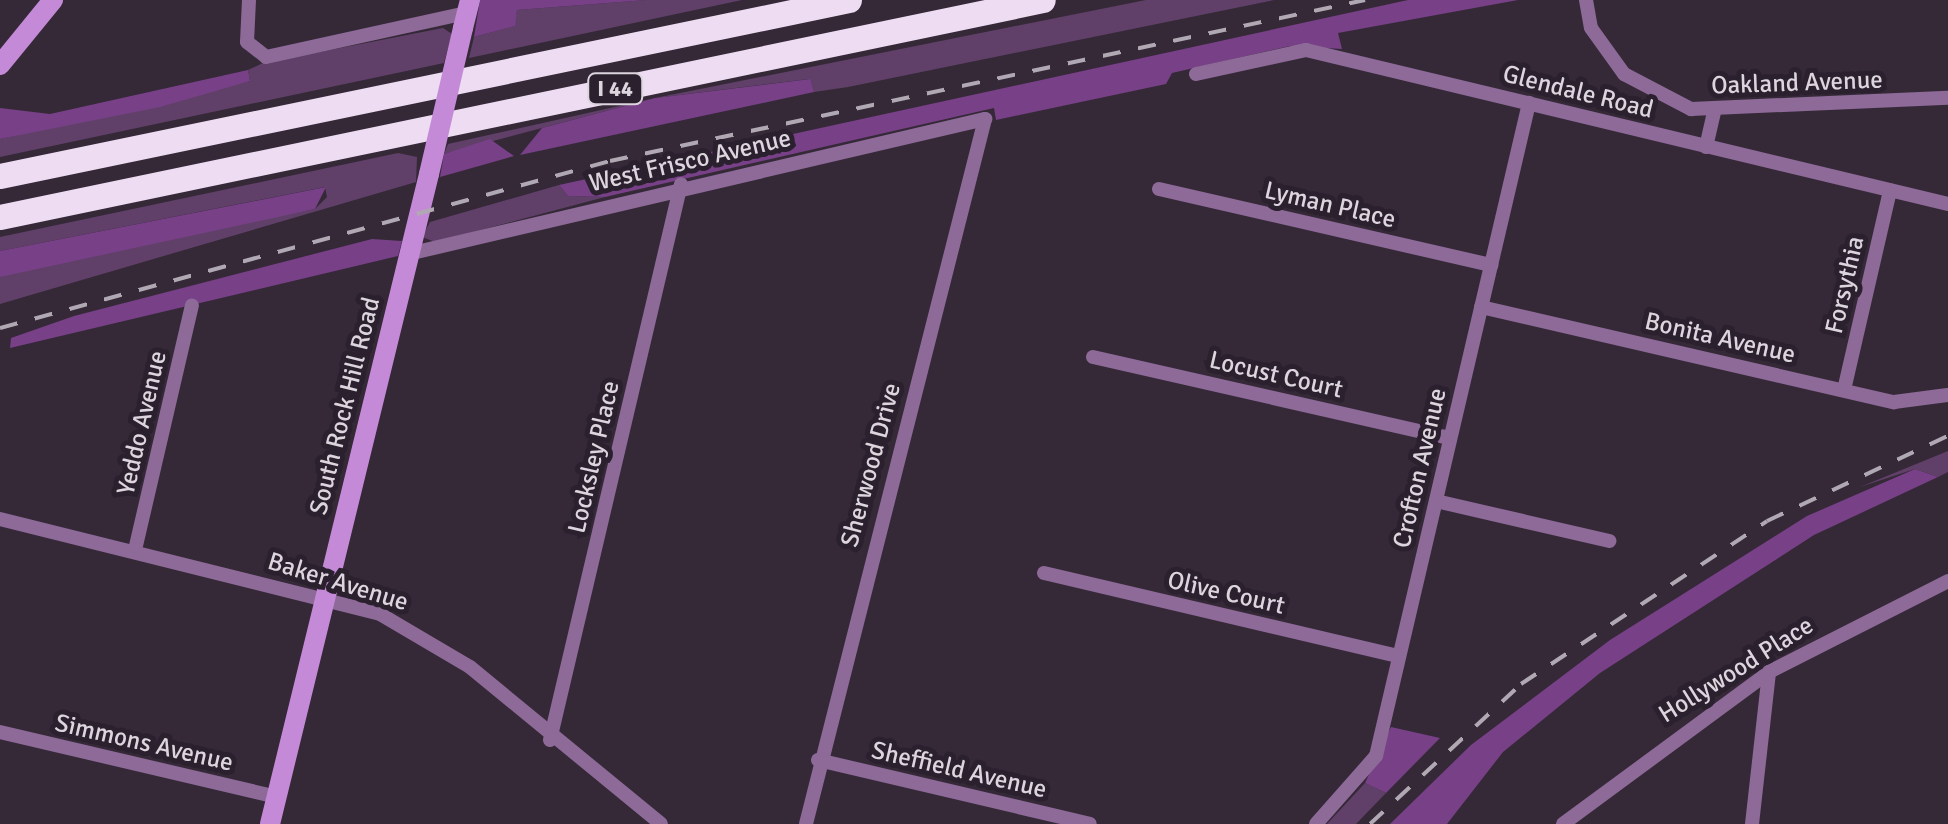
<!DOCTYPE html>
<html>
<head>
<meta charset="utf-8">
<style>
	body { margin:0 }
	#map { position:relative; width:1948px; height:824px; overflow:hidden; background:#352938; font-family:Signika,sans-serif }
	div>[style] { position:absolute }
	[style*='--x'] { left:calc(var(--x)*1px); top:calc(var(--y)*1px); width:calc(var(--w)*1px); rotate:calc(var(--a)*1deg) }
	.green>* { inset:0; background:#604069 }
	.forest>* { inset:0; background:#774087 }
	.street>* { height:14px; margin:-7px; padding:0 7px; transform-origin:7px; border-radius:7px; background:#8e6a99 }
	.secondary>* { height:20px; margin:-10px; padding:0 10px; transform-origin:10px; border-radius:10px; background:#c58ad7 }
	.highway>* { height:25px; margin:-12.5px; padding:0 12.5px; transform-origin:12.5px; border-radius:12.5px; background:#eedcf3 }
	.rail>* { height:4px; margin-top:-2px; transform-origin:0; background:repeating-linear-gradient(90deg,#b0a8b2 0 18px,transparent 0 36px) }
	.secondary-bridge>* { height:20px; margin:-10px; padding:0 10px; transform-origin:10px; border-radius:10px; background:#c58ad7 }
	span { translate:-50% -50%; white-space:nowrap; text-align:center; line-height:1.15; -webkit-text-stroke:10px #2a202e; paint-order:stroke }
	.shield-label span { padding:2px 8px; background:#2a202e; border:2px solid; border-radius:8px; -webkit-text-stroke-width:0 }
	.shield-label { font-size:22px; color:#dcd5de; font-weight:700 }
	.street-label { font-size:25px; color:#dcd5de }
</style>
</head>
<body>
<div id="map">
	<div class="green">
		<div style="clip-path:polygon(647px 0,742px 0,469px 58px,474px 37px,514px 26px,517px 10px)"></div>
		<div style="clip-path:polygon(1146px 0,1274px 0,848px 87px,814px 92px,809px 79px,655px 98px,444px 154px,448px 144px,655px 98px)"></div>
		<div style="clip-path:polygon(443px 28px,452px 34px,444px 63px,0 157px,0 139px,250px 81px,248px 70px,263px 63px)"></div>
		<div style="clip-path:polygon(398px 153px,417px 157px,416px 182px,0 304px,0 277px,27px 266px,315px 209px,327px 197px,325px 187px,0 251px,0 237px)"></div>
		<div style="clip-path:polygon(559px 185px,568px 196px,605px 197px,435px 242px,422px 237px,430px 222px)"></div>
		<div style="clip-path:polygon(1948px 451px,1948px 472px,1938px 477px,1915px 469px,1860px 487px)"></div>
		<div style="clip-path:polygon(1365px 783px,1386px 793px,1356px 824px,1327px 824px)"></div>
	</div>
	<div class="forest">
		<div style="clip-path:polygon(480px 0,647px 0,517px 10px,515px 26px,474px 37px)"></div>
		<div style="clip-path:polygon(1408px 0,1518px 0,1338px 33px,1342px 49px,1290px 46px,1172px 73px,1166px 84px,996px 120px,994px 108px,605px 197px,568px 196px,559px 185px)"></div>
		<div style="clip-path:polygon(248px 70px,250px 81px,160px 107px,0 139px,0 108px,50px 114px)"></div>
		<div style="clip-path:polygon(810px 79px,814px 92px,520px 155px,542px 128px,655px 98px)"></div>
		<div style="clip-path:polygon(490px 139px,514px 156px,440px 177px,444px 154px)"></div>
		<div style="clip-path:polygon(326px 187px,315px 209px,0 277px,0 251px)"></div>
		<div style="clip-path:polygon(372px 239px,402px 241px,398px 256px,10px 348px,11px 338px,74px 316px)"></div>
		<div style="clip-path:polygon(1915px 469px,1938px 477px,1814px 535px,1600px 673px,1503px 752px,1447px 824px,1390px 824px,1471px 745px,1610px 640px,1807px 516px)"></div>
		<div style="clip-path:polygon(1391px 727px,1440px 738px,1386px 793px,1365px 783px)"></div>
	</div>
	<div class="street">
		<div style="--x:249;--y:0;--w:42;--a:92.7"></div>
		<div style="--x:247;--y:42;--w:24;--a:38"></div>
		<div style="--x:266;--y:57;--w:205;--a:-12.4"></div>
		<div style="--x:1586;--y:0;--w:28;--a:80"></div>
		<div style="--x:1591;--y:28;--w:57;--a:54.3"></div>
		<div style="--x:1624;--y:74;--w:76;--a:27.6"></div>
		<div style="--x:1691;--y:109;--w:257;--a:-2.5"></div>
		<div style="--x:1196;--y:74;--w:113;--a:-12.3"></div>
		<div style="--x:1306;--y:50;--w:660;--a:13.49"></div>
		<div style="--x:1706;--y:147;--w:36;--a:-77"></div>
		<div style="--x:1159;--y:189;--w:341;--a:12.9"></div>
		<div style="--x:408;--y:254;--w:593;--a:-13.17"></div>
		<div style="--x:985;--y:119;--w:727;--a:104.25"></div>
		<div style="--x:1481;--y:307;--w:424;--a:13"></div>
		<div style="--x:1894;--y:402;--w:54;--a:-7.4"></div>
		<div style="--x:1093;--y:357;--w:366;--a:12.8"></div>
		<div style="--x:1844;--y:390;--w:205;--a:-77"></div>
		<div style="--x:1436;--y:501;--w:178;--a:13"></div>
		<div style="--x:0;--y:519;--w:392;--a:14"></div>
		<div style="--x:380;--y:614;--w:104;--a:30.5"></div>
		<div style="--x:470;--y:667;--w:247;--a:39.4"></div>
		<div style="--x:135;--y:550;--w:251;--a:-76.9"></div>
		<div style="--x:1044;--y:573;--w:364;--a:13.2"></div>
		<div style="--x:0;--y:732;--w:285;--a:13.2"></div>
		<div style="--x:550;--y:740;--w:571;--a:-76.74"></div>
		<div style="--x:818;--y:760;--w:279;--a:13.2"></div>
		<div style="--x:1316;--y:824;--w:91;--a:-48.6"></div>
		<div style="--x:1376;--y:756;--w:671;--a:-76.81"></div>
		<div style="--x:1563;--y:824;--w:256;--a:-36.4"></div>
		<div style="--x:1769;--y:672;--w:201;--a:-26.9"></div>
		<div style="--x:1752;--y:824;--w:153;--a:-83.6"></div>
	</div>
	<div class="secondary">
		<div style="--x:463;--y:28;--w:29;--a:-76"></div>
		<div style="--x:0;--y:65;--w:84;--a:-50.8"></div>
		<div style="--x:270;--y:824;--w:669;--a:-76.25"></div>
	</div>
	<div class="highway">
		<div style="--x:0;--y:176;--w:867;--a:-11.71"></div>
		<div style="--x:0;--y:217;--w:1065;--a:-11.75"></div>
	</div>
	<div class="rail">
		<div style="--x:0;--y:328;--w:632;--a:-15.31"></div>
		<div style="--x:610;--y:161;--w:772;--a:-12.04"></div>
		<div style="--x:1370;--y:824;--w:206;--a:-42.8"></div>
		<div style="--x:1521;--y:684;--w:295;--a:-33.5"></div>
		<div style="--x:1767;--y:521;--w:200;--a:-25.2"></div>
	</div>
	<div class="secondary-bridge">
		<div style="--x:429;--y:174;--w:150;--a:-76.9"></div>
	</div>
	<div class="shield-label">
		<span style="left:615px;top:89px">I 44</span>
	</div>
	<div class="street-label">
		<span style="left:1797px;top:83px;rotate:-2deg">Oakland Avenue</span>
		<span style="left:1578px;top:92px;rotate:14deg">Glendale Road</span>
		<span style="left:690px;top:161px;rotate:-13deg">West Frisco Avenue</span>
		<span style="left:1330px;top:205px;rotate:13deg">Lyman Place</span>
		<span style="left:1845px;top:285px;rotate:-77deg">Forsythia</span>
		<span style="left:1720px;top:338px;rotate:13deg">Bonita Avenue</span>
		<span style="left:1276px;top:375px;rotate:13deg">Locust Court</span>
		<span style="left:345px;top:406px;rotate:-76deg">South Rock Hill Road</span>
		<span style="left:142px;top:423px;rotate:-77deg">Yeddo Avenue</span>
		<span style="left:594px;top:457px;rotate:-77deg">Locksley Place</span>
		<span style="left:871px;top:465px;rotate:-75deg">Sherwood Drive</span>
		<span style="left:1420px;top:468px;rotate:-77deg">Crofton Avenue</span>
		<span style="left:338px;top:582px;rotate:17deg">Baker Avenue</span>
		<span style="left:1226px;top:593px;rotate:13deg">Olive Court</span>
		<span style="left:1736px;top:670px;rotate:-32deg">Hollywood Place</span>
		<span style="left:144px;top:743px;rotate:13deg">Simmons Avenue</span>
		<span style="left:959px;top:770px;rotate:13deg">Sheffield Avenue</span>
	</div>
</div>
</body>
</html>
